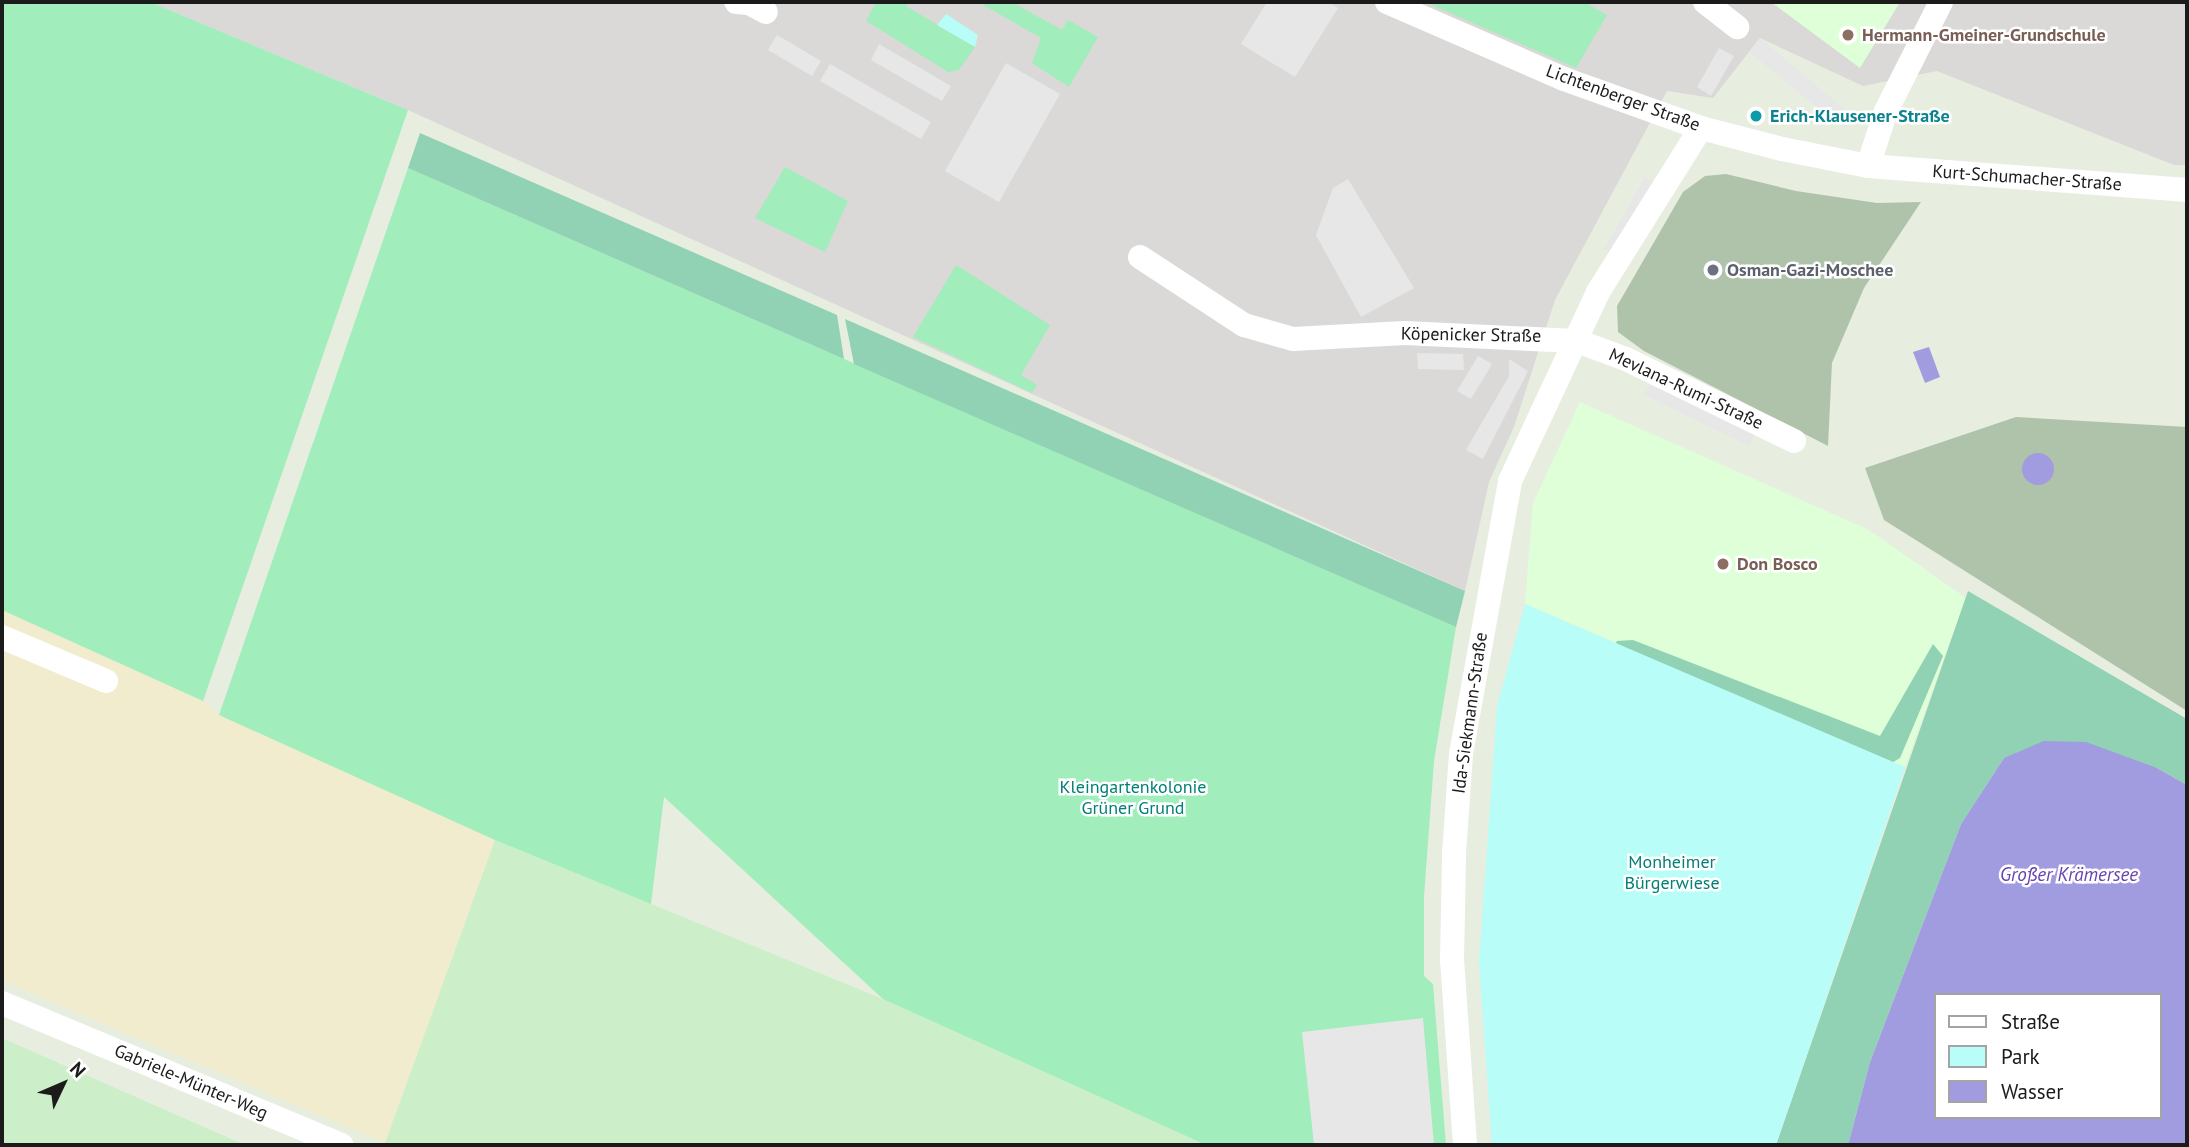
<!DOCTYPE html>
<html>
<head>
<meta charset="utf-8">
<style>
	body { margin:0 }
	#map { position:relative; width:2189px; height:1147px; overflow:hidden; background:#e7eee0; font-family:"PT Sans",sans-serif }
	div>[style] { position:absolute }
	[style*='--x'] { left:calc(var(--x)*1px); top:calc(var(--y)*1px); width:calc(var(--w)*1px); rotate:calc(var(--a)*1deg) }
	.residential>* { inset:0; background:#dad9d8 }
	.commercial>* { inset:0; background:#f1eccd }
	.education>* { inset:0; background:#deffd8 }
	.construction>* { inset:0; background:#afc3ab }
	.farmland>* { inset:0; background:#ccefc9 }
	.grass>* { inset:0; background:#a1edbb }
	.forest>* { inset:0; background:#91d1b4 }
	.park>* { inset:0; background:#b8fdf7 }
	.parking>* { inset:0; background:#e7e7e7 }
	.water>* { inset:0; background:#a19ce0 }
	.round { border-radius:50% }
	.minor>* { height:24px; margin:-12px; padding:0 12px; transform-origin:12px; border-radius:12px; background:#fff }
	.dots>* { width:19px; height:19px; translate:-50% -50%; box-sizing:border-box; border:4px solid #fff; border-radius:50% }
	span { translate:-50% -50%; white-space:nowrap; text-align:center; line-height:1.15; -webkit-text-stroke:5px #fff; paint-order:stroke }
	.education-label { font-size:18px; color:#785e54; font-weight:700 }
	.left { translate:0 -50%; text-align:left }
	.street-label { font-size:18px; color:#1b1b1b }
	.culture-label { font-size:18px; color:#0d838f; font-weight:700 }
	.worship-label { font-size:18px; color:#5b616d; font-weight:700 }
	.park-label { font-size:18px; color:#038076 }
	.water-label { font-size:19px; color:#6742b1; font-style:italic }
	.frame { position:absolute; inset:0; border:4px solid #1b1b1b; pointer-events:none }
	.legend { position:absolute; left:1934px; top:993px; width:228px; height:126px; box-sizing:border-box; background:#fff; border:2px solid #a4a4a4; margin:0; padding:9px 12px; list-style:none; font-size:21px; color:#1b1b1b }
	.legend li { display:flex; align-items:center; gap:14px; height:35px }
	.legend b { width:35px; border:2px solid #a4a4a4 }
	.north { position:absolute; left:28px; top:1049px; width:70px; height:70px; -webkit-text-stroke:5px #fff; paint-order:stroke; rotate:46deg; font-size:19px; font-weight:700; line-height:28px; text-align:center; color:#1b1b1b }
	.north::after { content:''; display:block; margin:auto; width:24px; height:32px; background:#1b1b1b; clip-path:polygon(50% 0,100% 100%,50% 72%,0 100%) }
</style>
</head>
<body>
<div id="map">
	<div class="residential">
		<div style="clip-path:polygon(150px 2px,2187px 2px,2187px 165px,2174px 165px,1937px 71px,1863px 86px,1760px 38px,1713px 98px,1667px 91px,1555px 300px,1514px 427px,1489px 482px,1465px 591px,408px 110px)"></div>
	</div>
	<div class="commercial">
		<div style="clip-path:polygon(2px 610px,203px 701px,219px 715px,495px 840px,385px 1143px,2px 981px)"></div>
	</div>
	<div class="education">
		<div style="clip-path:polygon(1771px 2px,1900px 2px,1860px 68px)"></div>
		<div style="clip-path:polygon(1580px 402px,1869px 530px,1966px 598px,1905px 767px,1525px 604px,1533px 503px)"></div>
	</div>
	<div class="construction">
		<div style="clip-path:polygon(1726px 174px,1796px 191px,1877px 203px,1921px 202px,1864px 288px,1832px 363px,1828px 446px,1644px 351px,1618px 332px,1617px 306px,1683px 192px,1705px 176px)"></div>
		<div style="clip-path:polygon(2016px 417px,2187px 427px,2187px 711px,1884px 520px,1865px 468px)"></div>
	</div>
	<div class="farmland">
		<div style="clip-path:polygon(495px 840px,883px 999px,1206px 1145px,385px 1143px)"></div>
		<div style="clip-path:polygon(2px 1038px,245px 1145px,2px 1145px)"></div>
	</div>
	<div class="grass">
		<div style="clip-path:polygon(2px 2px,150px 2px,408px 110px,203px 701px,2px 610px)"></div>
		<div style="clip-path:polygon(876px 2px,908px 2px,906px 6px,975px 47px,959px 70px,948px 72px,866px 21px)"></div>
		<div style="clip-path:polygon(978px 2px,1012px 2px,1062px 30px,1068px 20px,1098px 37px,1069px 87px,1032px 63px,1041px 38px)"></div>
		<div style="clip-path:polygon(1425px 2px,1584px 2px,1607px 15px,1576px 68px)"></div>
		<div style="clip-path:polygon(785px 167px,848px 201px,825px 252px,755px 218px)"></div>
		<div style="clip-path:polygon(408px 168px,1456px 627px,1434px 761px,1424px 897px,1424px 976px,1433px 984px,1446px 1145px,1206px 1145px,883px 999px,664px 797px,651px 904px,495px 840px,219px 715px)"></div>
		<div style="clip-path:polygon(956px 265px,1050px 325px,1021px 375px,1037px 385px,1032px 393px,913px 337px)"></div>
	</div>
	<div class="forest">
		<div style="clip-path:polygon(420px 133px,837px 315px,844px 359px,408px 168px)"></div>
		<div style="clip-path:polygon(845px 319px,1465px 591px,1456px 627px,854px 364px)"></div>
		<div style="clip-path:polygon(1968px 591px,2187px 719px,2187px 785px,2157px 768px,2004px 758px,1961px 824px,1870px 1062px,1848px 1145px,1776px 1145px)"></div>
		<div style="clip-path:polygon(1633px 640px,1880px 736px,1933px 644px,1943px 656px,1900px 758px,1878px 771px,1611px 652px,1617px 641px)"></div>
	</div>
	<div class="park">
		<div style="clip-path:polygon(946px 14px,978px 35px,975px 47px,937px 25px)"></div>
		<div style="clip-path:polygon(1525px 604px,1905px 767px,1776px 1145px,1492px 1145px,1479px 962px,1497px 706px)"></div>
	</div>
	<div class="parking">
		<div style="clip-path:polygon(1267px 2px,1328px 2px,1338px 8px,1295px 77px,1241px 44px)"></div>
		<div style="clip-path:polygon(777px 35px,821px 61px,812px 76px,768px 50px)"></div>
		<div style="clip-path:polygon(1760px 38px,1860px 122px,1843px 128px,1749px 52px)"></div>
		<div style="clip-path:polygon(879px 44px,951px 86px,942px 101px,871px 60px)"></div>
		<div style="clip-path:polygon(1719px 48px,1734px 56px,1711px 96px,1697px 87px)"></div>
		<div style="clip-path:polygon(1006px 63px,1060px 94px,999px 202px,945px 171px)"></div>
		<div style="clip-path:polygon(830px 64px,931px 122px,921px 139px,820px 81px)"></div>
		<div style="clip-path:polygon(1645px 177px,1653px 182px,1611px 253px,1604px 249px)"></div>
		<div style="clip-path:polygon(1348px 179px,1414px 288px,1361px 317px,1316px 235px,1333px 188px)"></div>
		<div style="clip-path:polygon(1417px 353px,1463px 354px,1464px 370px,1418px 369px)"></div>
		<div style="clip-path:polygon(1478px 356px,1492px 364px,1471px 399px,1457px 391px)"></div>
		<div style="clip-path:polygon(1509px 359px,1528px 371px,1483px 459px,1466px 450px,1509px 376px)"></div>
		<div style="clip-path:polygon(1651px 381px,1756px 432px,1749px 446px,1644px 395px)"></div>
		<div style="clip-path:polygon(1423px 1018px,1434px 1145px,1314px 1145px,1302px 1032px)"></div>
	</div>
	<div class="water">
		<div style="clip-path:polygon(1929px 347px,1940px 377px,1925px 383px,1913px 352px)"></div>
		<div class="round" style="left:2022px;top:453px;width:32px;height:32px"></div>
		<div style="clip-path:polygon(evenodd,2044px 741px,2086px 742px,2157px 768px,2187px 785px,2187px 1145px,1848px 1145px,1870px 1062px,1961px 824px,2004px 758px,2044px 741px,1935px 995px,2159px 995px,2159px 1117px,1935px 1117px,1935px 995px)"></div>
	</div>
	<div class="minor">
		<div style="--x:736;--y:2;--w:13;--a:4"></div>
		<div style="--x:749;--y:3;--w:19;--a:28"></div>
		<div style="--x:1387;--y:2;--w:193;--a:23.5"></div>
		<div style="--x:1564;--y:79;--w:145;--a:19.7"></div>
		<div style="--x:1701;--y:128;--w:84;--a:14.5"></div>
		<div style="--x:1782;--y:149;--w:88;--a:11.2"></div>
		<div style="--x:1868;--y:166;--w:320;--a:4.3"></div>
		<div style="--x:1705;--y:2;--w:41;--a:38"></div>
		<div style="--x:1868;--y:166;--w:58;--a:-71.9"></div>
		<div style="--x:1886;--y:111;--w:122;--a:-63.2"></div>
		<div style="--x:1140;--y:257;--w:124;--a:33.2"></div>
		<div style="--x:1244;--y:325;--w:51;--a:15.9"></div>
		<div style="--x:1293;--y:339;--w:112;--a:-3.1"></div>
		<div style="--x:1405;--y:333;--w:172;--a:2.7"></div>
		<div style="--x:1577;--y:341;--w:52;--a:20.2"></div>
		<div style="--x:1626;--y:359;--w:187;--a:26"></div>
		<div style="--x:2;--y:637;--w:113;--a:22.9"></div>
		<div style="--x:2;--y:1003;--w:368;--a:22.7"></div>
		<div style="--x:1465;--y:1145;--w:184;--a:-94"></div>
		<div style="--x:1452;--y:961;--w:107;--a:-88.9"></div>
		<div style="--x:1454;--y:854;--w:100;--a:-86"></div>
		<div style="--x:1461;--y:754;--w:277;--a:-79.8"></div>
		<div style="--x:1510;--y:481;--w:208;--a:-65"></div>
		<div style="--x:1598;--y:292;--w:194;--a:-57.9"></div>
	</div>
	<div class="dots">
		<div style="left:1848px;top:35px;background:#8d6e63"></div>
		<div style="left:1756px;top:116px;background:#0f9aa8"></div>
		<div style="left:1713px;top:270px;background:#6b7280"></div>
		<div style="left:1723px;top:564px;background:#8d6e63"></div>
	</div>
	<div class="education-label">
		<span class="left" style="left:1862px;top:35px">Hermann-Gmeiner-Grundschule</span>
		<span class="left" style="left:1737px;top:564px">Don Bosco</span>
	</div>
	<div class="street-label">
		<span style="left:1623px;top:98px;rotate:20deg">Lichtenberger Straße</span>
		<span style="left:2027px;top:178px;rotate:4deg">Kurt-Schumacher-Straße</span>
		<span style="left:1471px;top:335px;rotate:1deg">Köpenicker Straße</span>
		<span style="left:1686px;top:389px;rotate:25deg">Mevlana-Rumi-Straße</span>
		<span style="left:1470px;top:713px;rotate:-82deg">Ida-Siekmann-Straße</span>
		<span style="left:191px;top:1082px;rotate:23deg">Gabriele-Münter-Weg</span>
	</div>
	<div class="culture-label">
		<span class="left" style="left:1770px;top:116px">Erich-Klausener-Straße</span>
	</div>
	<div class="worship-label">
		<span class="left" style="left:1727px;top:270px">Osman-Gazi-Moschee</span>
	</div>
	<div class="park-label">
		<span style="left:1133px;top:798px">Kleingartenkolonie<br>Grüner Grund</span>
		<span style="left:1672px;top:873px">Monheimer<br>Bürgerwiese</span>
	</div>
	<div class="water-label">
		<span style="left:2069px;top:875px">Großer Krämersee</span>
	</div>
	<div class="frame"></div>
	<ul class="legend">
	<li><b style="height:9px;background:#fff"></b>Straße</li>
	<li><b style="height:19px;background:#b8fdf7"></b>Park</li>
	<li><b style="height:19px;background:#a19ce0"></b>Wasser</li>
	</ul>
	<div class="north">N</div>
</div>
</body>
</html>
